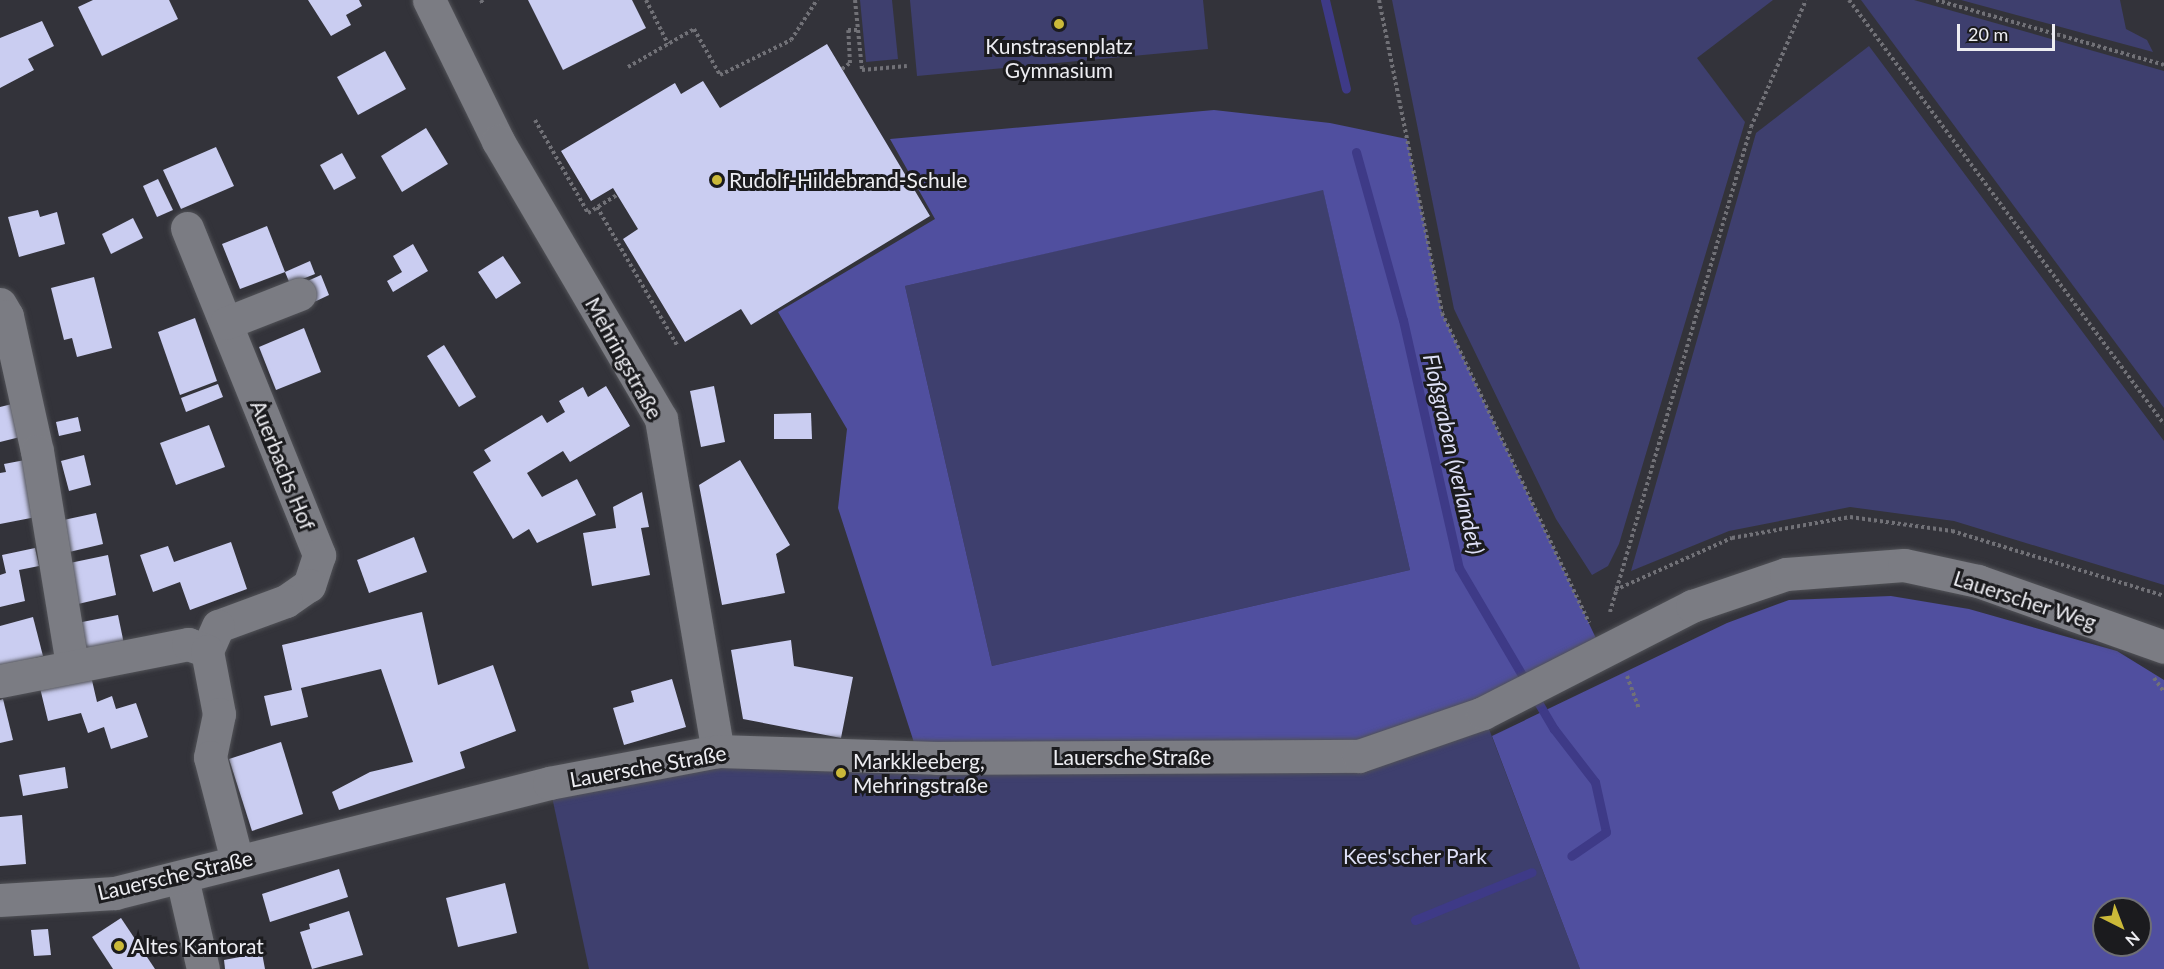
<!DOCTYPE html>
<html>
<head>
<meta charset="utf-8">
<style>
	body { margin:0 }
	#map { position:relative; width:2164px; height:969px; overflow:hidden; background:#33333a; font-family:Lato,sans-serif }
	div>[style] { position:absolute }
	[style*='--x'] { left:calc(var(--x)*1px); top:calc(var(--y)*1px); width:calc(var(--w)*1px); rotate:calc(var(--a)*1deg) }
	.green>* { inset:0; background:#3e3f6e }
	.forest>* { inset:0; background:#504f9f }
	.stream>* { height:9px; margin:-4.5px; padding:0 4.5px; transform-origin:4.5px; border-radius:4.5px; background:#3e3a87 }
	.building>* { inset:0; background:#cacdf1 }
	.path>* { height:4px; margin-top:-2px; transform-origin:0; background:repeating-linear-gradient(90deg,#717177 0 3px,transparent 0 6px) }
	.roads { filter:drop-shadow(0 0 2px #515257) drop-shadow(0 0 2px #515257) }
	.minor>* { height:33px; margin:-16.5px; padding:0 16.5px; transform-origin:16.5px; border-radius:16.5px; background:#7b7c83 }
	.dots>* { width:16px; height:16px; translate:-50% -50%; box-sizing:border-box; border:3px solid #1b1b1e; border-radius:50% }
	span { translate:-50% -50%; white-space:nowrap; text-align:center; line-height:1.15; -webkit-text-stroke:6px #1b1b1e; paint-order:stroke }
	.poi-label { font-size:21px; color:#ededf2 }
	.left { translate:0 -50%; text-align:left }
	.street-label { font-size:21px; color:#ededf2 }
	.park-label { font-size:21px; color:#dddff6 }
	.water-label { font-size:22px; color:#dee0f7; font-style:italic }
	.north { position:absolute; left:2092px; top:897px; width:60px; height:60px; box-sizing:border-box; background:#1b1b1e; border:2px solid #6f6f73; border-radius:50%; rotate:138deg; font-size:16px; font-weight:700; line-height:24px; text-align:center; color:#ededf2 }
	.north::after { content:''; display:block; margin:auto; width:21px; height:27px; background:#cbb939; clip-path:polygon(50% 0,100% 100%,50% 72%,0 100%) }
	.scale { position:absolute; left:1957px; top:24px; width:98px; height:27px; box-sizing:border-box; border:3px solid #ededf2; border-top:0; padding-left:8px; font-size:18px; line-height:21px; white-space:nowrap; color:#ededf2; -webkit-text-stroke:4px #1b1b1e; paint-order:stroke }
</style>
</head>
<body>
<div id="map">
	<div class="green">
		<div style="clip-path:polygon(860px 0,892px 0,898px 59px,866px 62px)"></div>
		<div style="clip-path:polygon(910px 0,1203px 0,1208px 49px,917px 76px)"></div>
		<div style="clip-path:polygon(1392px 0,1773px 0,1697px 58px,1745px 122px,1619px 544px,1608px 566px,1592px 575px,1556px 519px,1454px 309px)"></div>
		<div style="clip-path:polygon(1861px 0,1914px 0,2164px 71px,2164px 408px)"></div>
		<div style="clip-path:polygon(1961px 0,2120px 0,2126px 29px,2147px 40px,2153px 52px)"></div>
		<div style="clip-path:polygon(1869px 46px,2164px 441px,2164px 585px,1954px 521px,1850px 507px,1729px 531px,1631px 571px,1756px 133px)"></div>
		<div style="clip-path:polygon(1323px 189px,1410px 570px,992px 666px,905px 286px)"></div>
		<div style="clip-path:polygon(1483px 713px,1580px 969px,589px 969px,549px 783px,718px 751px)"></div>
	</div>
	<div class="forest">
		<div style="clip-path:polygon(evenodd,1214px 110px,1330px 123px,1407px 139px,1442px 313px,1602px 651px,1359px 756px,919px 758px,838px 508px,847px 429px,778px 312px,935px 219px,890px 139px,1214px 110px,1323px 190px,1410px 570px,992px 666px,905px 286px,1323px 190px)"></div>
		<div style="clip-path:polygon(evenodd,1891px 596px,1969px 609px,2117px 651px,2164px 680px,2164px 969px,1580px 969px,1492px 736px,1727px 623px,1789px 600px,1891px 596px,2104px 909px,2140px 909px,2140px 945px,2104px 945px,2104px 909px)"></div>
	</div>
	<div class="stream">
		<div style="--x:1325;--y:0;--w:91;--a:76.7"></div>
		<div style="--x:1356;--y:152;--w:174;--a:74.4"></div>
		<div style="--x:1403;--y:320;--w:254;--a:77.3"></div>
		<div style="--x:1459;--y:568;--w:187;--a:59.5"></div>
		<div style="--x:1554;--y:729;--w:67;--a:52.3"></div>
		<div style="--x:1595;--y:782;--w:51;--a:77.6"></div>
		<div style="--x:1606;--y:832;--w:42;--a:145.6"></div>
		<div style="--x:1415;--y:920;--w:126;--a:-22.3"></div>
	</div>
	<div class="building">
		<div style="clip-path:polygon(93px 0,169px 0,178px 19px,102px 56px,78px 7px)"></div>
		<div style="clip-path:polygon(308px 0,359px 0,362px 6px,346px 15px,351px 25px,331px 36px)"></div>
		<div style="clip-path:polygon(528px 0,632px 0,646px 28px,563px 70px)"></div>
		<div style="clip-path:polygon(42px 21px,54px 46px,28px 59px,34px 70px,0 88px,0 38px)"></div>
		<div style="clip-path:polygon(827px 44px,930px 216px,751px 325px,741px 309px,685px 342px,623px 239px,638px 229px,613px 188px,591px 201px,561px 151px,675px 83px,681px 94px,703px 81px,720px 108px)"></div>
		<div style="clip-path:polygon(385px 51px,406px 89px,358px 115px,337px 77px)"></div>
		<div style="clip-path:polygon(426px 128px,448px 164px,402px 192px,381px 156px)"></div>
		<div style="clip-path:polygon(216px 147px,234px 186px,181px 209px,163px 170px)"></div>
		<div style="clip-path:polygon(342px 153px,356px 178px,334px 190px,320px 165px)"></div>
		<div style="clip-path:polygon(158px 179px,173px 210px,157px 217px,143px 186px)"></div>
		<div style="clip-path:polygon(38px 210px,40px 217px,57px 212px,65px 244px,19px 257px,8px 217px)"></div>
		<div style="clip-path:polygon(133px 218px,143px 238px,111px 254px,102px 234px)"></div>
		<div style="clip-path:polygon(267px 226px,285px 272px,240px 289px,222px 244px)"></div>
		<div style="clip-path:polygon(413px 244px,428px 271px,393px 292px,387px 281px,402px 272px,393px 256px)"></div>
		<div style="clip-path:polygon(503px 256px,521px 283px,496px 299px,478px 272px)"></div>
		<div style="clip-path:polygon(310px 261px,315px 274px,290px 284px,285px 272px)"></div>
		<div style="clip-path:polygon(321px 275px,329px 295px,312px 303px,303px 283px)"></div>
		<div style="clip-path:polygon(94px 277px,112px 348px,77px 357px,72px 338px,64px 340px,51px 288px)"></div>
		<div style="clip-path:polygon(195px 318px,217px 381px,180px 395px,158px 332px)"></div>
		<div style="clip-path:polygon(304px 328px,321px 372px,276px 390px,259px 347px)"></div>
		<div style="clip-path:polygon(444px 345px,476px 397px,459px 407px,427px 356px)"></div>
		<div style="clip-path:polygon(218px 384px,223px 397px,186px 412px,181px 398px)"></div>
		<div style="clip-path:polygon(606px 386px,630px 426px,570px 462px,563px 451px,527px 473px,542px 497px,577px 479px,596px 515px,537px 543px,529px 529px,513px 539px,473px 472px,491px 461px,484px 450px,542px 415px,547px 423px,565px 412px,559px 401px,583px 387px,588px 397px)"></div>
		<div style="clip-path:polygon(714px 386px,725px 442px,701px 447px,690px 391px)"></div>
		<div style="clip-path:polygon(16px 403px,24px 436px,0 442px,0 407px)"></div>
		<div style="clip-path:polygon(811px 413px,812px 439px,774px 439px,774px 414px)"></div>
		<div style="clip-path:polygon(78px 417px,81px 431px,59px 436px,56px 422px)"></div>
		<div style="clip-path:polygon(209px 425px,225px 467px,176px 485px,160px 443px)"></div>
		<div style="clip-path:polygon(84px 455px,91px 485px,69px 491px,61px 461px)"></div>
		<div style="clip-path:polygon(25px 460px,36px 517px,0 524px,0 473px,6px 472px,4px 464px)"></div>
		<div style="clip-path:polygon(740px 460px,790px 545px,776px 554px,785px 593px,722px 605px,699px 485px)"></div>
		<div style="clip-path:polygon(642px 492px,649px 527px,641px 528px,650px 575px,592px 586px,583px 533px,616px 528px,613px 507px)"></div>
		<div style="clip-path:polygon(96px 513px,103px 544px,65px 553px,59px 521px)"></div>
		<div style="clip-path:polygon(414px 537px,427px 572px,369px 593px,357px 560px)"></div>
		<div style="clip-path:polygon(231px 542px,247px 589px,190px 610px,180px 582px,153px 592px,140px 555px,168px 546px,174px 562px)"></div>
		<div style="clip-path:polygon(35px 548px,39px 566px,19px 570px,25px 601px,0 607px,0 575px,6px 573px,2px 555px)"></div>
		<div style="clip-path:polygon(108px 555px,116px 595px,74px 605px,65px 564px)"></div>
		<div style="clip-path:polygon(422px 612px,438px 685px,493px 665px,516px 731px,460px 752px,465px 768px,339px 810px,332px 792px,370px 772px,413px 762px,381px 669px,301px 688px,308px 717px,271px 726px,264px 696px,292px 690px,282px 645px)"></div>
		<div style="clip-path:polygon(118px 615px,124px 644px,84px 653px,77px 623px)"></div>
		<div style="clip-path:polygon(33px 617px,43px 656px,0 667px,0 626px)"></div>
		<div style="clip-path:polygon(791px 640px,794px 666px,853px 677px,841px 738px,743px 719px,731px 650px)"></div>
		<div style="clip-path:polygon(91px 676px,97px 702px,112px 696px,116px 709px,136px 703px,148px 737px,111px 749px,104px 727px,88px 733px,81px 713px,48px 721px,40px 688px)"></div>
		<div style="clip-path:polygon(672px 679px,686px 727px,624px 745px,613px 708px,634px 702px,631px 691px)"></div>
		<div style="clip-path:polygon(3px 699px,13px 740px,0 743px,0 700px)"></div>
		<div style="clip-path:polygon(281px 742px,303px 814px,252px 831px,229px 759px)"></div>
		<div style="clip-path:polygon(65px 767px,68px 788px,23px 796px,19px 775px)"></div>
		<div style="clip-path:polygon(22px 815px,26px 864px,0 866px,0 817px)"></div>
		<div style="clip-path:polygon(339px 869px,348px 897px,270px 922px,262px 894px)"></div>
		<div style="clip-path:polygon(505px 883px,517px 933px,458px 947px,446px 898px)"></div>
		<div style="clip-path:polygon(349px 911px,363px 955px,312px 969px,300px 932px,310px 929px,309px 924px)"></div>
		<div style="clip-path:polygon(121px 918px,155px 969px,113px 969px,92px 937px)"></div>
		<div style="clip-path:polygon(48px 929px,51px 955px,34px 956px,31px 930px)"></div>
		<div style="clip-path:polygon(262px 953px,265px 969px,225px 969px,224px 960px)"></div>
	</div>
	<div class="path">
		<div style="--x:481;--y:0;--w:4;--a:63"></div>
		<div style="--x:646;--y:0;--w:49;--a:63.4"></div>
		<div style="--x:855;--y:0;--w:70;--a:84.3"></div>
		<div style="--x:862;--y:70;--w:45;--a:-5.1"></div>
		<div style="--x:1379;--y:0;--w:319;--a:78.6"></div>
		<div style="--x:1442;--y:313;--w:343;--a:64.6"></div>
		<div style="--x:1849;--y:0;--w:528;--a:53.39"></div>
		<div style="--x:1936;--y:0;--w:237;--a:15.9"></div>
		<div style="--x:628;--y:67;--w:76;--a:-29.9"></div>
		<div style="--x:694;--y:29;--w:53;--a:60.5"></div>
		<div style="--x:720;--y:75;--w:79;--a:-26.2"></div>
		<div style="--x:791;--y:40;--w:48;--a:-57"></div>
		<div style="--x:842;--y:69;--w:10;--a:-37"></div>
		<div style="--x:850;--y:63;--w:33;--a:-93"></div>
		<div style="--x:848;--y:30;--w:10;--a:0"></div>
		<div style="--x:535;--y:120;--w:107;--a:60.3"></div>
		<div style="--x:588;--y:213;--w:34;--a:-32"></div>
		<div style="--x:597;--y:207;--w:160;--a:59.9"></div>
		<div style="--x:1615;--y:590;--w:128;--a:-24"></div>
		<div style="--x:1732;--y:538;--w:120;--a:-10.1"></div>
		<div style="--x:1850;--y:517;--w:103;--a:7.8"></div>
		<div style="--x:1952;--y:531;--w:222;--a:17"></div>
		<div style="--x:1610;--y:612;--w:505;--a:-73.79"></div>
		<div style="--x:1751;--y:127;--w:138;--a:-66.6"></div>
		<div style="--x:1627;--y:676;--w:35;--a:70"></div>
		<div style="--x:2154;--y:678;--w:17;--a:54"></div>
	</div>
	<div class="roads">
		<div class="minor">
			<div style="--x:429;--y:0;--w:157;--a:63.9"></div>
			<div style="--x:498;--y:141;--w:322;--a:59.6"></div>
			<div style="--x:661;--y:419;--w:337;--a:80.3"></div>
			<div style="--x:187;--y:228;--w:353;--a:68"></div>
			<div style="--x:319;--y:555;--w:32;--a:108"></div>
			<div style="--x:309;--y:585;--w:28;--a:145"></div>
			<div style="--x:286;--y:601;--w:72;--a:159.8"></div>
			<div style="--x:218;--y:626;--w:27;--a:114"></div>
			<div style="--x:0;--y:304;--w:14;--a:60"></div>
			<div style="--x:7;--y:316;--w:138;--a:77.5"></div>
			<div style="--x:37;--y:451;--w:216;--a:80.7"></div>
			<div style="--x:226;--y:323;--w:79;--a:-21.4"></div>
			<div style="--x:0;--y:681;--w:192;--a:-11.1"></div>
			<div style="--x:188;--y:644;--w:20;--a:20"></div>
			<div style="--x:207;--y:651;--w:64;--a:79.2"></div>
			<div style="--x:219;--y:714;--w:44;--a:101.8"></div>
			<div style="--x:210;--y:757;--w:107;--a:75.4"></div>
			<div style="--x:182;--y:878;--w:93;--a:77"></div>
			<div style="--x:0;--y:900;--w:115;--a:-3.5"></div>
			<div style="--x:115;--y:893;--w:448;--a:-14.2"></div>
			<div style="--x:549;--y:783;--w:172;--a:-10.7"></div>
			<div style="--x:718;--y:751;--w:219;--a:1.8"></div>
			<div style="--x:937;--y:758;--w:422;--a:-0.3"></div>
			<div style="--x:1359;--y:756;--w:131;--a:-19.1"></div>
			<div style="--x:1483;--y:713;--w:235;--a:-27.1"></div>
			<div style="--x:1692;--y:606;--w:99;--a:-18.8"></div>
			<div style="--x:1786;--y:574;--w:118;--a:-4.4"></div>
			<div style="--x:1904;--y:565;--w:76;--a:12.2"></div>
			<div style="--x:1978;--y:581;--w:197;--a:19.5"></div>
		</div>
	</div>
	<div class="dots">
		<div style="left:1059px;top:24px;background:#cbb939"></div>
		<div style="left:717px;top:180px;background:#cbb939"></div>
		<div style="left:841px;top:773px;background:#cbb939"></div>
		<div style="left:119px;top:946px;background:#cbb939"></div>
	</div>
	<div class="poi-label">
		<span style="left:1059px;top:58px">Kunstrasenplatz<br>Gymnasium</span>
		<span class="left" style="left:729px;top:180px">Rudolf-Hildebrand-Schule</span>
		<span class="left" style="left:853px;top:773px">Markkleeberg,<br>Mehringstraße</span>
		<span class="left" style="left:131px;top:946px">Altes Kantorat</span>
	</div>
	<div class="street-label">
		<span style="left:624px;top:358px;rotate:61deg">Mehringstraße</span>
		<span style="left:283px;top:465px;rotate:68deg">Auerbachs Hof</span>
		<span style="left:2025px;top:600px;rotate:18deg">Lauerscher Weg</span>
		<span style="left:1132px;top:757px">Lauersche Straße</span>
		<span style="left:648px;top:766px;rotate:-10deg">Lauersche Straße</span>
		<span style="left:175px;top:875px;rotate:-13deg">Lauersche Straße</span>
	</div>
	<div class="park-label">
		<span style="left:1415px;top:856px">Kees'scher Park</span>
	</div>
	<div class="water-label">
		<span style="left:1454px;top:454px;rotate:77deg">Floßgraben (verlandet)</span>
	</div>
	<div class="north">N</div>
	<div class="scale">20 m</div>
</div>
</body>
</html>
